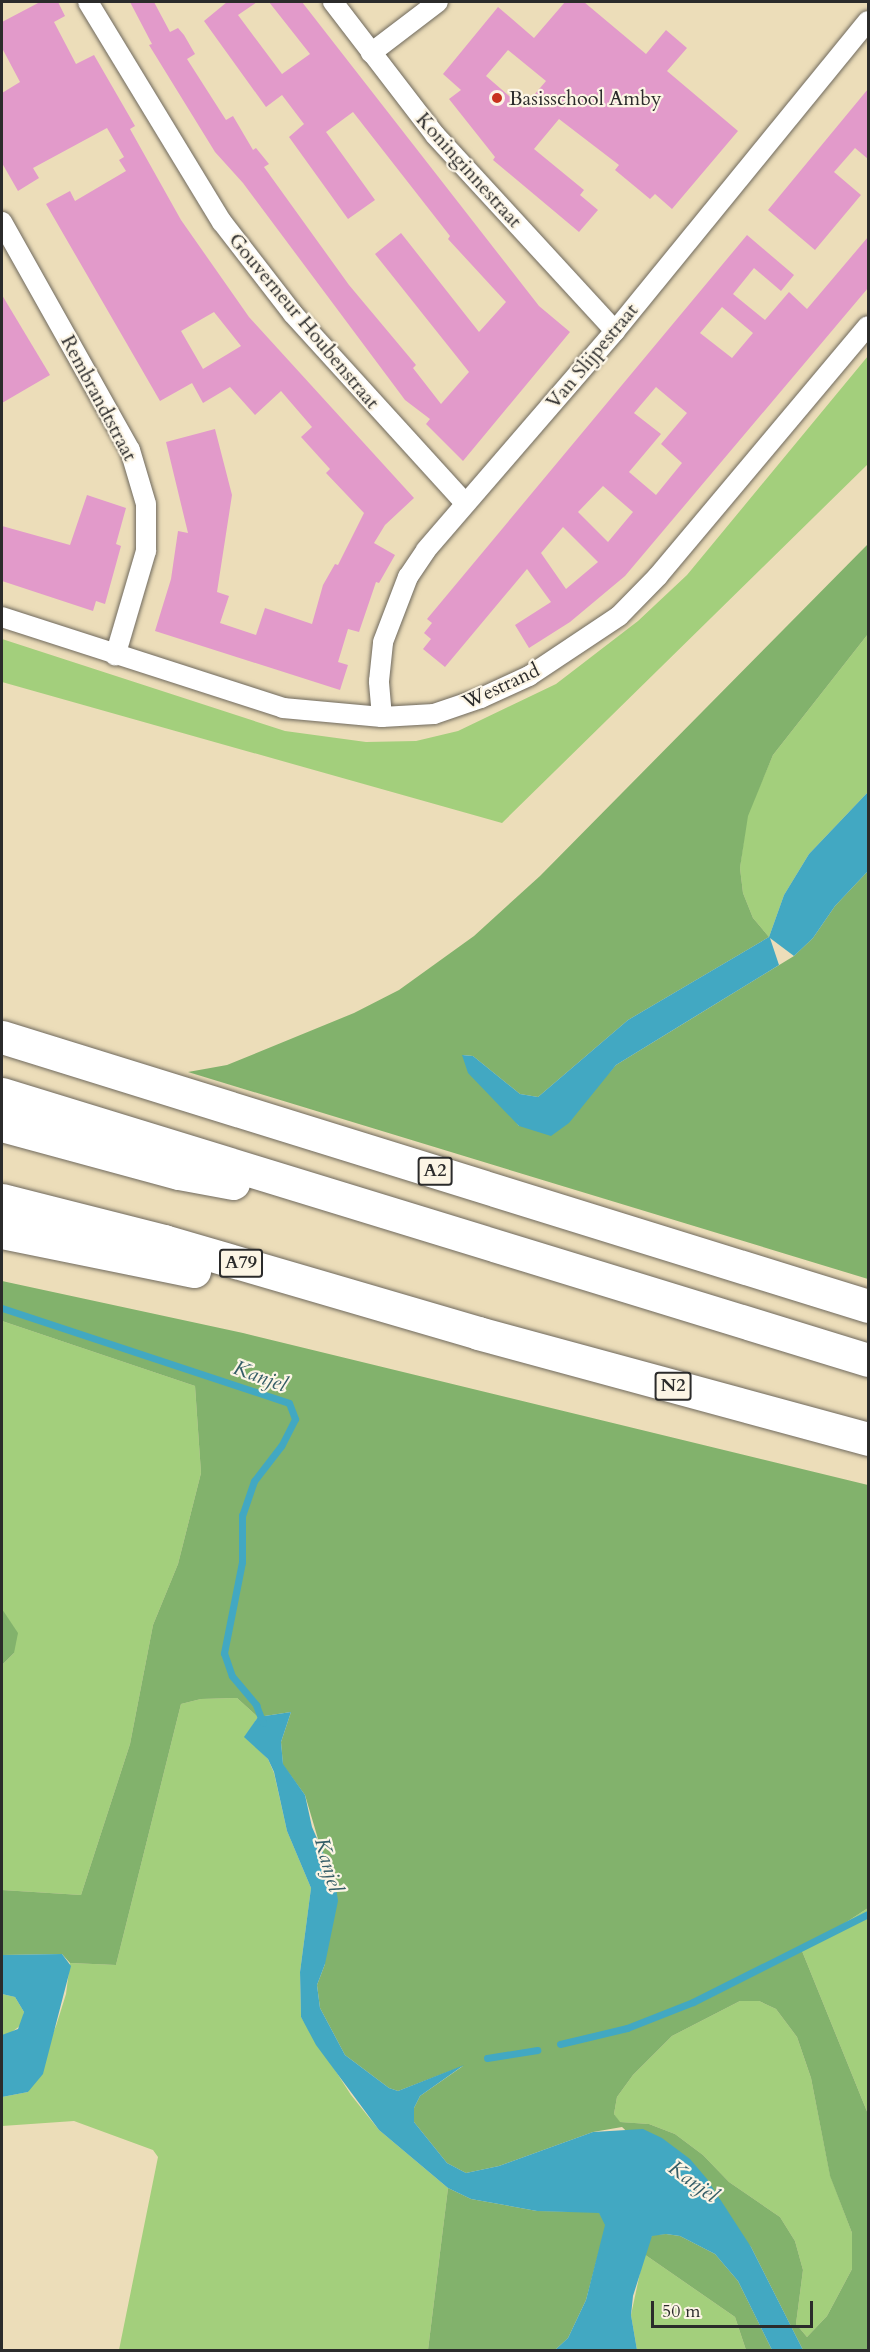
<!DOCTYPE html>
<html>
<head>
<meta charset="utf-8">
<style>
	body { margin:0 }
	#map { position:relative; width:870px; height:2352px; overflow:hidden; background:#ecddb9; font-family:Cardo,serif }
	div>[style] { position:absolute }
	[style*='--x'] { left:calc(var(--x)*1px); top:calc(var(--y)*1px); width:calc(var(--w)*1px); rotate:calc(var(--a)*1deg) }
	.green>* { inset:0; background:#a3cf7c }
	.forest>* { inset:0; background:#82b26c }
	.water>* { inset:0; background:#42a8c2 }
	.stream>* { height:7px; margin:-3.5px; padding:0 3.5px; transform-origin:3.5px; border-radius:3.5px; background:#42a8c2 }
	.building>* { inset:0; background:#e29aca }
	.roads { filter:drop-shadow(0 0 2px #6f695d) drop-shadow(0 0 2px #6f695d) }
	.street>* { height:20px; margin:-10px; padding:0 10px; transform-origin:10px; border-radius:10px; background:#fff }
	.highway>* { height:33px; margin:-16.5px; padding:0 16.5px; transform-origin:16.5px; border-radius:16.5px; background:#fff }
	.dots>* { width:16px; height:16px; translate:-50% -50%; box-sizing:border-box; border:3px solid #fcf5e5; border-radius:50% }
	span { translate:-50% -50%; white-space:nowrap; text-align:center; line-height:1.15; -webkit-text-stroke:4.5px #fcf5e5; paint-order:stroke }
	.shield-label span { padding:2px 4px; background:#fcf5e5; border:2px solid; border-radius:4px; -webkit-text-stroke-width:0 }
	.shield-label { font-size:18px; color:#2b2b2b; font-weight:700 }
	.poi-label { font-size:20px; color:#2b2b2b }
	.left { translate:0 -50%; text-align:left }
	.street-label { font-size:20px; color:#2b2b2b }
	.water-label { font-size:21px; color:#345d67; font-style:italic }
	.frame { position:absolute; inset:0; border:3px solid #2b2b2b; pointer-events:none }
	.scale { position:absolute; left:651px; top:2301px; width:162px; height:27px; box-sizing:border-box; border:3px solid #2b2b2b; border-top:0; padding-left:8px; font-size:18px; line-height:21px; white-space:nowrap; color:#2b2b2b; -webkit-text-stroke:4px #fcf5e5; paint-order:stroke }
</style>
</head>
<body>
<div id="map">
	<div class="green">
		<div style="clip-path:polygon(868px 356px,868px 464px,502px 823px,2px 682px,2px 639px,285px 731px,366px 742px,416px 741px,458px 731px,556px 684px,638px 621px,687px 575px)"></div>
		<div style="clip-path:polygon(868px 634px,868px 792px,809px 854px,784px 895px,769px 937px,753px 918px,743px 893px,740px 868px,747px 816px,773px 755px)"></div>
		<div style="clip-path:polygon(2px 1321px,195px 1386px,201px 1473px,178px 1564px,153px 1625px,130px 1744px,81px 1895px,2px 1890px,2px 1665px,14px 1653px,2px 1609px)"></div>
		<div style="clip-path:polygon(237px 1698px,258px 1717px,245px 1737px,268px 1759px,274px 1773px,287px 1831px,311px 1888px,300px 1972px,301px 2017px,351px 2095px,379px 2130px,448px 2188px,428px 2350px,119px 2350px,158px 2157px,153px 2150px,74px 2121px,2px 2126px,2px 2097px,28px 2092px,56px 2026px,66px 1994px,70px 1963px,116px 1965px,181px 1704px,201px 1699px)"></div>
		<div style="clip-path:polygon(868px 1908px,868px 2114px,802px 1951px)"></div>
		<div style="clip-path:polygon(2px 1994px,15px 1997px,24px 2012px,21px 2025px,8px 2035px,2px 2035px)"></div>
		<div style="clip-path:polygon(740px 2001px,759px 2001px,776px 2009px,797px 2037px,811px 2078px,830px 2175px,852px 2233px,852px 2269px,827px 2316px,807px 2337px,796px 2324px,803px 2270px,795px 2241px,780px 2217px,729px 2182px,703px 2155px,675px 2134px,649px 2124px,619px 2122px,614px 2114px,617px 2097px,633px 2075px,672px 2036px)"></div>
		<div style="clip-path:polygon(644px 2254px,735px 2317px,746px 2350px,637px 2350px,631px 2315px)"></div>
	</div>
	<div class="forest">
		<div style="clip-path:polygon(868px 544px,868px 634px,773px 755px,748px 816px,740px 868px,743px 893px,753px 918px,769px 937px,628px 1020px,538px 1097px,520px 1094px,473px 1056px,463px 1055px,519px 1126px,599px 1084px,616px 1065px,794px 956px,813px 938px,835px 906px,868px 871px,868px 1279px,188px 1072px,227px 1065px,354px 1013px,399px 990px,474px 936px,540px 876px)"></div>
		<div style="clip-path:polygon(evenodd,2px 1281px,243px 1333px,868px 1485px,868px 1908px,802px 1951px,868px 2114px,868px 2350px,803px 2350px,751px 2247px,622px 2127px,593px 2132px,499px 2166px,466px 2173px,447px 2163px,414px 2122px,414px 2108px,420px 2096px,463px 2066px,398px 2091px,389px 2088px,345px 2055px,320px 2008px,317px 1985px,325px 1964px,321px 1849px,305px 1795px,283px 1765px,281px 1742px,291px 1712px,258px 1717px,237px 1698px,201px 1699px,181px 1704px,116px 1965px,70px 1963px,62px 1954px,2px 1955px,2px 1890px,81px 1895px,130px 1744px,153px 1625px,178px 1564px,201px 1473px,195px 1386px,2px 1321px,2px 1281px,740px 2001px,759px 2001px,776px 2009px,797px 2037px,811px 2078px,830px 2176px,852px 2233px,852px 2269px,827px 2316px,807px 2337px,796px 2324px,803px 2270px,795px 2241px,780px 2217px,729px 2182px,703px 2155px,675px 2134px,649px 2124px,620px 2122px,614px 2114px,617px 2097px,633px 2075px,672px 2036px,740px 2001px)"></div>
		<div style="clip-path:polygon(2px 1609px,18px 1633px,14px 1653px,2px 1665px)"></div>
		<div style="clip-path:polygon(448px 2188px,471px 2199px,537px 2211px,599px 2212px,606px 2225px,586px 2300px,568px 2338px,555px 2350px,428px 2350px)"></div>
		<div style="clip-path:polygon(666px 2234px,680px 2236px,715px 2254px,738px 2281px,772px 2350px,746px 2350px,735px 2317px,644px 2254px,652px 2235px)"></div>
	</div>
	<div class="water">
		<div style="clip-path:polygon(868px 792px,868px 871px,835px 906px,813px 938px,794px 956px,770px 938px,779px 965px,616px 1065px,569px 1123px,551px 1136px,519px 1126px,468px 1073px,462px 1055px,473px 1056px,520px 1094px,538px 1097px,628px 1020px,769px 937px,784px 895px,809px 854px)"></div>
		<div style="clip-path:polygon(291px 1712px,281px 1742px,283px 1764px,305px 1795px,312px 1827px,335px 1880px,338px 1901px,325px 1964px,317px 1985px,320px 2008px,345px 2055px,389px 2088px,398px 2091px,464px 2065px,420px 2096px,414px 2108px,414px 2122px,447px 2163px,466px 2173px,499px 2166px,593px 2132px,643px 2129px,662px 2138px,690px 2159px,707px 2179px,751px 2247px,803px 2350px,772px 2350px,738px 2281px,715px 2254px,680px 2236px,666px 2234px,652px 2236px,633px 2296px,631px 2315px,637px 2350px,555px 2350px,568px 2338px,586px 2300px,605px 2225px,599px 2213px,537px 2211px,471px 2199px,448px 2188px,379px 2130px,316px 2045px,301px 2017px,300px 1972px,311px 1888px,287px 1831px,274px 1772px,268px 1759px,244px 1737px,258px 1717px)"></div>
		<div style="clip-path:polygon(62px 1954px,71px 1966px,43px 2074px,28px 2092px,2px 2097px,2px 2035px,18px 2029px,24px 2012px,15px 1997px,2px 1994px,2px 1955px)"></div>
	</div>
	<div class="stream">
		<div style="--x:2;--y:1308;--w:302;--a:18.3"></div>
		<div style="--x:289;--y:1403;--w:17;--a:69"></div>
		<div style="--x:295;--y:1419;--w:30;--a:117"></div>
		<div style="--x:281;--y:1446;--w:44;--a:127.6"></div>
		<div style="--x:254;--y:1481;--w:36;--a:109"></div>
		<div style="--x:242;--y:1515;--w:47;--a:90"></div>
		<div style="--x:242;--y:1562;--w:93;--a:101.2"></div>
		<div style="--x:224;--y:1653;--w:24;--a:71"></div>
		<div style="--x:232;--y:1676;--w:38;--a:50"></div>
		<div style="--x:256;--y:1705;--w:19;--a:69"></div>
		<div style="--x:560;--y:2044;--w:69;--a:-13.4"></div>
		<div style="--x:627;--y:2028;--w:71;--a:-21.5"></div>
		<div style="--x:693;--y:2002;--w:196;--a:-26.7"></div>
		<div style="--x:487;--y:2058;--w:51;--a:-9.1"></div>
	</div>
	<div class="building">
		<div style="clip-path:polygon(evenodd,40px 2px,58px 2px,65px 16px,54px 22px,76px 64px,94px 55px,135px 126px,130px 129px,181px 220px,249px 317px,414px 498px,385px 525px,374px 543px,395px 555px,379px 583px,376px 582px,359px 632px,348px 629px,338px 662px,348px 665px,340px 690px,155px 631px,171px 579px,178px 531px,188px 533px,166px 442px,215px 429px,232px 495px,217px 592px,229px 596px,220px 623px,256px 635px,265px 608px,312px 624px,323px 585px,335px 564px,338px 565px,364px 513px,326px 473px,330px 469px,301px 437px,312px 427px,281px 391px,255px 415px,230px 387px,203px 403px,192px 383px,160px 401px,46px 204px,70px 191px,75px 201px,126px 171px,119px 160px,124px 157px,107px 128px,33px 168px,39px 178px,18px 191px,2px 163px,2px 93px,20px 82px,2px 48px,2px 22px,40px 2px,214px 312px,241px 346px,203px 369px,181px 331px,214px 312px)"></div>
		<div style="clip-path:polygon(130px 2px,154px 2px,170px 32px,178px 28px,184px 35px,195px 54px,187px 59px,226px 120px,233px 116px,253px 150px,256px 148px,269px 164px,264px 167px,349px 285px,416px 365px,413px 368px,441px 404px,469px 372px,375px 254px,401px 233px,479px 332px,506px 302px,448px 239px,450px 236px,353px 112px,326px 132px,375px 200px,348px 219px,289px 137px,304px 124px,282px 95px,266px 107px,204px 21px,227px 2px,257px 2px,238px 15px,282px 74px,310px 54px,269px 2px,302px 2px,539px 306px,570px 332px,463px 461px,426px 424px,430px 419px,405px 400px,243px 183px,215px 152px,149px 45px,152px 44px)"></div>
		<div style="clip-path:polygon(evenodd,565px 2px,584px 2px,646px 54px,666px 30px,687px 48px,667px 71px,738px 131px,672px 209px,655px 194px,650px 199px,615px 170px,619px 165px,559px 119px,534px 149px,584px 190px,580px 195px,598px 210px,579px 232px,493px 160px,495px 157px,449px 99px,461px 90px,443px 74px,498px 7px,534px 38px,565px 2px,508px 50px,546px 81px,523px 108px,486px 76px,508px 50px)"></div>
		<div style="clip-path:polygon(868px 89px,868px 159px,855px 148px,834px 172px,861px 195px,815px 250px,768px 210px)"></div>
		<div style="clip-path:polygon(evenodd,747px 235px,794px 275px,781px 291px,754px 268px,733px 294px,765px 320px,789px 292px,807px 309px,868px 237px,868px 288px,625px 576px,570px 622px,529px 648px,515px 625px,551px 602px,527px 569px,445px 667px,423px 649px,431px 639px,424px 633px,432px 623px,427px 619px,747px 235px,722px 307px,753px 333px,732px 358px,700px 333px,722px 307px,747px 235px,656px 387px,687px 413px,661px 444px,682px 463px,656px 495px,629px 472px,661px 434px,634px 413px,656px 387px,747px 235px,603px 486px,633px 512px,608px 542px,578px 512px,603px 486px,747px 235px,563px 527px,598px 562px,566px 589px,541px 553px,563px 527px)"></div>
		<div style="clip-path:polygon(2px 295px,50px 375px,2px 403px)"></div>
		<div style="clip-path:polygon(87px 495px,126px 508px,116px 544px,121px 546px,105px 604px,96px 601px,93px 611px,2px 581px,2px 526px,70px 545px)"></div>
	</div>
	<div class="roads">
		<div class="street">
			<div style="--x:88;--y:2;--w:258;--a:58.7"></div>
			<div style="--x:222;--y:222;--w:116;--a:52.3"></div>
			<div style="--x:293;--y:314;--w:256;--a:47.7"></div>
			<div style="--x:333;--y:2;--w:168;--a:52.5"></div>
			<div style="--x:435;--y:135;--w:266;--a:47.4"></div>
			<div style="--x:371;--y:53;--w:84;--a:-37.3"></div>
			<div style="--x:2;--y:222;--w:261;--a:60.7"></div>
			<div style="--x:130;--y:450;--w:56;--a:73.5"></div>
			<div style="--x:146;--y:504;--w:47;--a:90"></div>
			<div style="--x:146;--y:551;--w:109;--a:106.4"></div>
			<div style="--x:2;--y:617;--w:295;--a:17.9"></div>
			<div style="--x:283;--y:708;--w:99;--a:5.2"></div>
			<div style="--x:382;--y:717;--w:52;--a:-3.3"></div>
			<div style="--x:434;--y:714;--w:50;--a:-18.8"></div>
			<div style="--x:481;--y:698;--w:53;--a:-24.6"></div>
			<div style="--x:529;--y:676;--w:108;--a:-33.7"></div>
			<div style="--x:619;--y:616;--w:56;--a:-45.7"></div>
			<div style="--x:658;--y:576;--w:326;--a:-50"></div>
			<div style="--x:382;--y:717;--w:36;--a:-95"></div>
			<div style="--x:379;--y:681;--w:39;--a:-84"></div>
			<div style="--x:383;--y:642;--w:70;--a:-69"></div>
			<div style="--x:408;--y:577;--w:32;--a:-56"></div>
			<div style="--x:426;--y:550;--w:289;--a:-49.2"></div>
			<div style="--x:615;--y:331;--w:400;--a:-50.8"></div>
		</div>
		<div class="highway">
			<div style="--x:2;--y:1037;--w:907;--a:17.26"></div>
			<div style="--x:2;--y:1094;--w:906;--a:17.07"></div>
			<div style="--x:2;--y:1125;--w:183;--a:15.2"></div>
			<div style="--x:179;--y:1173;--w:55;--a:10.5"></div>
			<div style="--x:2;--y:1200;--w:167;--a:14.2"></div>
			<div style="--x:164;--y:1241;--w:327;--a:16.3"></div>
			<div style="--x:478;--y:1333;--w:404;--a:15.2"></div>
			<div style="--x:2;--y:1232;--w:196;--a:11.5"></div>
		</div>
	</div>
	<div class="dots">
		<div style="left:497px;top:98px;background:#c8321e"></div>
	</div>
	<div class="shield-label">
		<span style="left:435px;top:1171px">A2</span>
		<span style="left:241px;top:1263px">A79</span>
		<span style="left:673px;top:1386px">N2</span>
	</div>
	<div class="poi-label">
		<span class="left" style="left:509px;top:98px">Basisschool Amby</span>
	</div>
	<div class="street-label">
		<span style="left:469px;top:170px;rotate:48deg">Koninginnestraat</span>
		<span style="left:304px;top:321px;rotate:50deg">Gouverneur Houbenstraat</span>
		<span style="left:592px;top:356px;rotate:-50deg">Van Slijpestraat</span>
		<span style="left:99px;top:398px;rotate:62deg">Rembrandtstraat</span>
		<span style="left:501px;top:686px;rotate:-25deg">Westrand</span>
	</div>
	<div class="water-label">
		<span style="left:260px;top:1377px;rotate:20deg">Kanjel</span>
		<span style="left:328px;top:1865px;rotate:74deg">Kanjel</span>
		<span style="left:693px;top:2182px;rotate:36deg">Kanjel</span>
	</div>
	<div class="frame"></div>
	<div class="scale">50 m</div>
</div>
</body>
</html>
